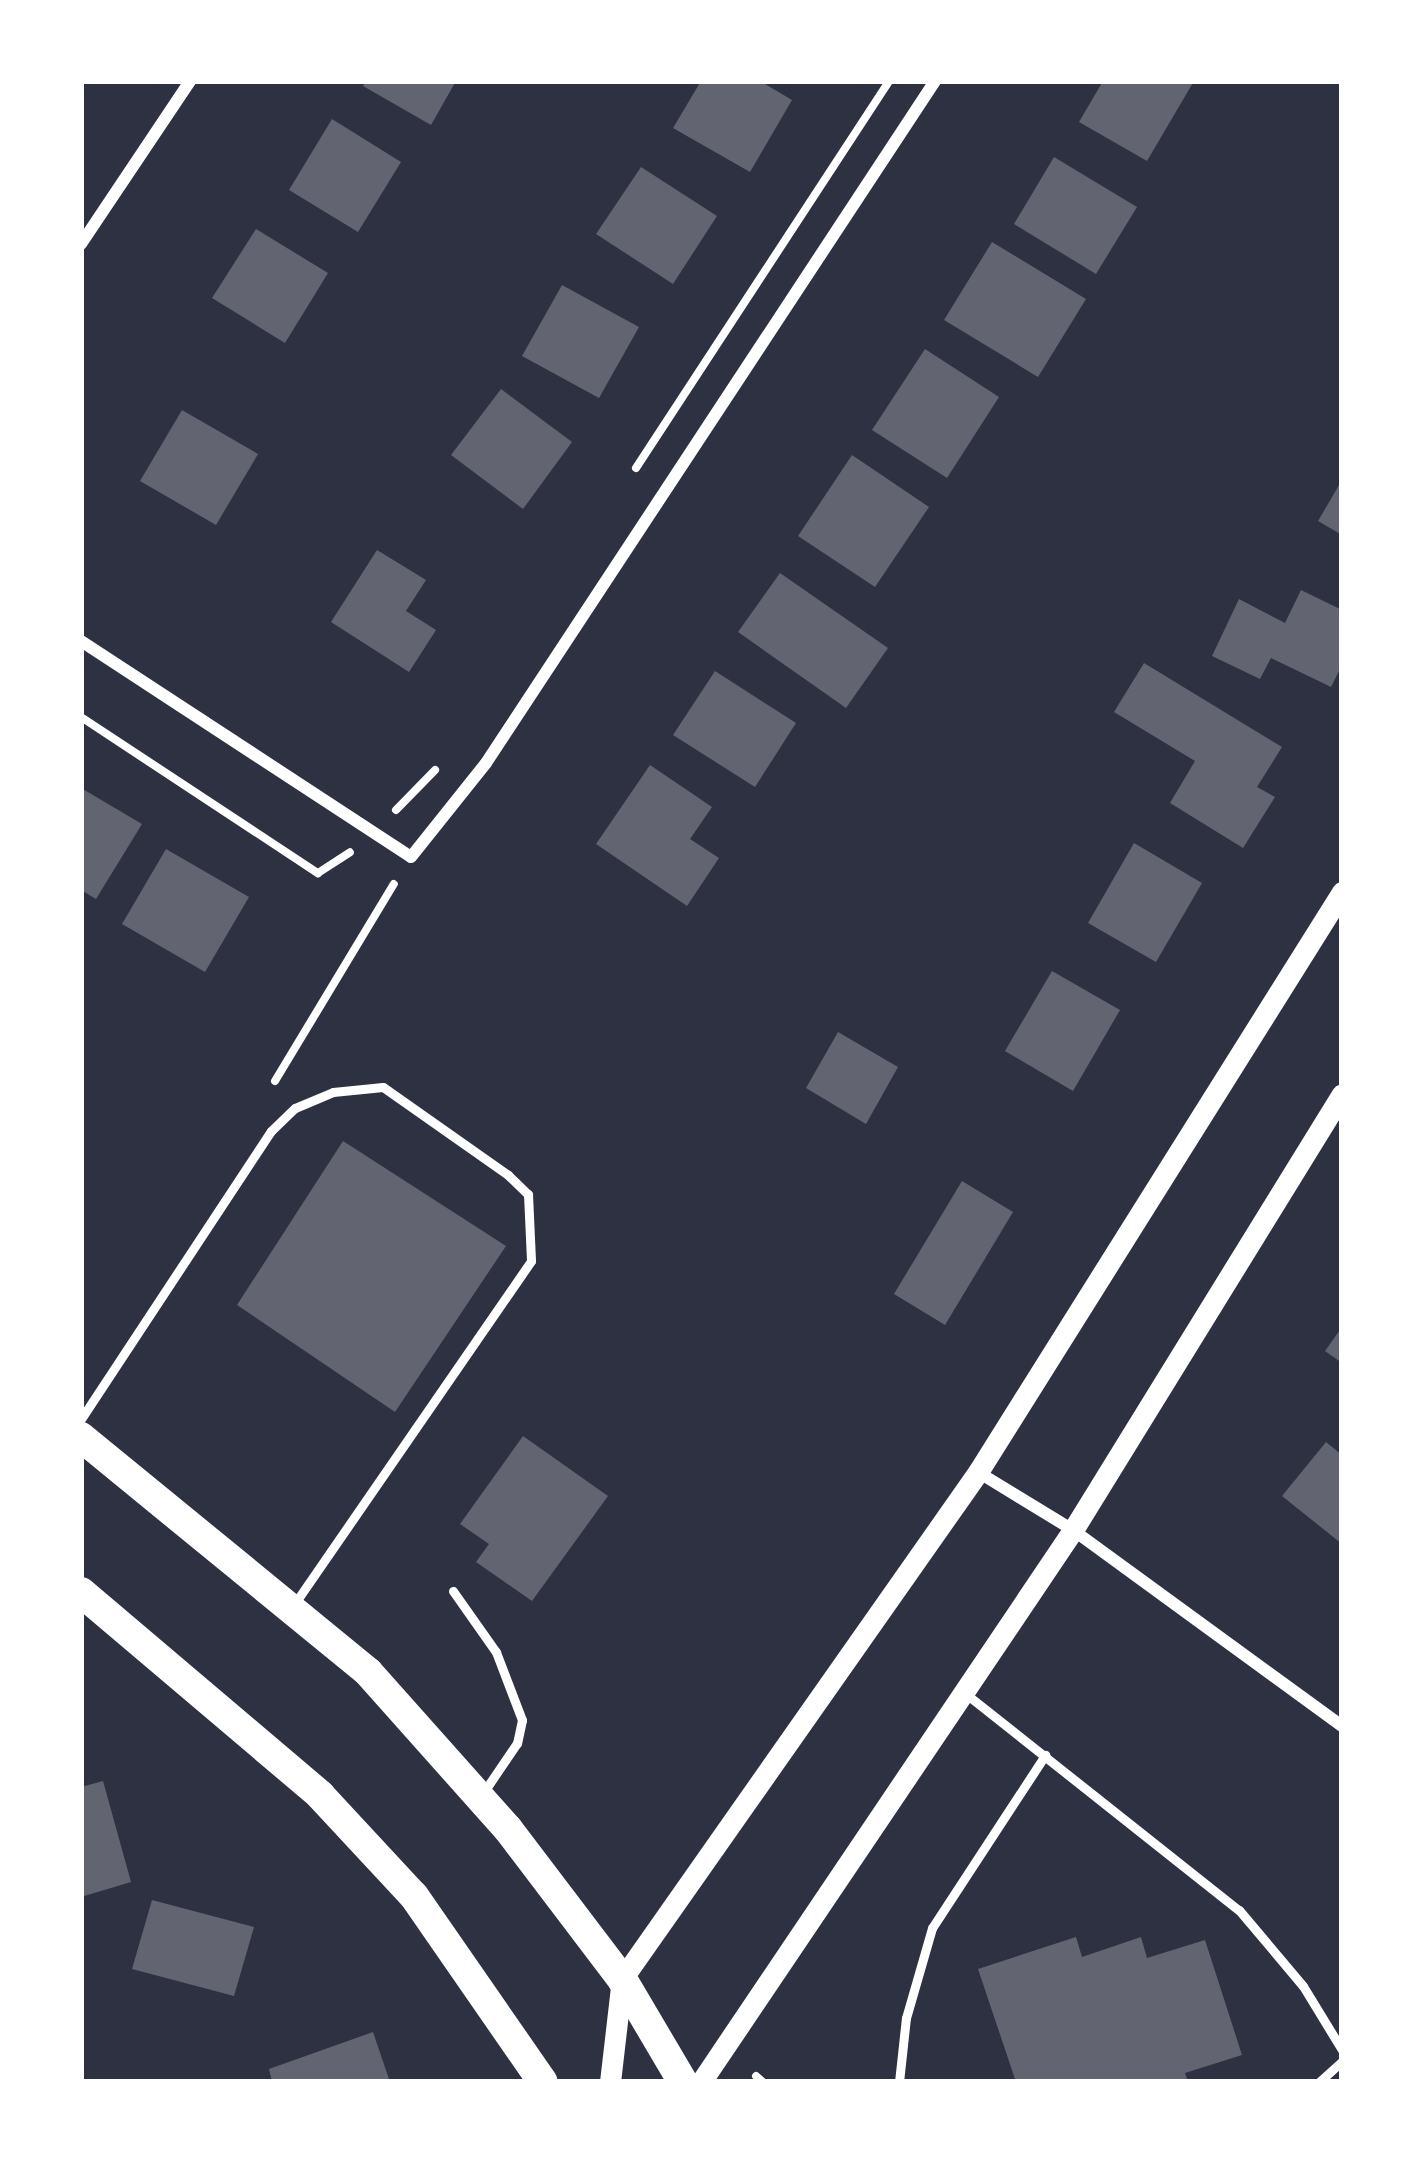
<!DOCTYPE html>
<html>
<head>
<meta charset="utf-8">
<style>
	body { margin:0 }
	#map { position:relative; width:1423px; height:2163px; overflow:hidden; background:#2d3142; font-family:"Crimson Pro",serif }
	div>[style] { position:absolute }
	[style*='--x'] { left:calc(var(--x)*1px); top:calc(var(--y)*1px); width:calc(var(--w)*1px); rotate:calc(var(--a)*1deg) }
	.building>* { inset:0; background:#626471 }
	.path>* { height:8px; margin:-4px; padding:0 4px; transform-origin:4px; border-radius:4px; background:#fff }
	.service>* { height:9px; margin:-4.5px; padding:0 4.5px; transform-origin:4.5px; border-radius:4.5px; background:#fff }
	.minor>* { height:12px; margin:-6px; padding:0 6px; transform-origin:6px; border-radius:6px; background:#fff }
	.tertiary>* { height:21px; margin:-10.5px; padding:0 10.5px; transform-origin:10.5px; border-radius:10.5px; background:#fff }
	.primary>* { height:30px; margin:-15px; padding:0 15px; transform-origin:15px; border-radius:15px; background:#fff }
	span { translate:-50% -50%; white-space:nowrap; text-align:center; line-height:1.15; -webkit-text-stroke:10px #fff; paint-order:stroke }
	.frame { position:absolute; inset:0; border:84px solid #fff; pointer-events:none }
</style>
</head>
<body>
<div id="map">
	<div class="building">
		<div style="clip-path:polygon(366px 81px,456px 81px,431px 125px,363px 86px)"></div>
		<div style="clip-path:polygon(701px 81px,760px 81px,792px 100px,750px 172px,673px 128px)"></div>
		<div style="clip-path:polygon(1103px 81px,1194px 81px,1147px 161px,1079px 122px)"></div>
		<div style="clip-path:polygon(332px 119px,401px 162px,358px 232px,289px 190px)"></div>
		<div style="clip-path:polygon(1054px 157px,1137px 207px,1096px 274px,1014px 224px)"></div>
		<div style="clip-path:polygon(641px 167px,717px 216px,673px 284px,596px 234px)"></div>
		<div style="clip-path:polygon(256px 229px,328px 273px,285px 343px,212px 298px)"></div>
		<div style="clip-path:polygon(992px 242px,1086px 299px,1038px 377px,944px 320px)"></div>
		<div style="clip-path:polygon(562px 285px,639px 327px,599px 398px,522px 356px)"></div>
		<div style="clip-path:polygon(925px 349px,999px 397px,947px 478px,872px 430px)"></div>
		<div style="clip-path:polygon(501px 389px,572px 442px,523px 509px,451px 455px)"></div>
		<div style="clip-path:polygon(182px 410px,258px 454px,216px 525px,140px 481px)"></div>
		<div style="clip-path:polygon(852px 455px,929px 507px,875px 587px,798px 536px)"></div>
		<div style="clip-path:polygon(1342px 480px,1342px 535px,1318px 521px)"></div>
		<div style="clip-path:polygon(377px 550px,426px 580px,406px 611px,436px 630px,409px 672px,331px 622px)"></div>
		<div style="clip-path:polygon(780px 573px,888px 648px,846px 708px,738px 632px)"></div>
		<div style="clip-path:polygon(1301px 590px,1342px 610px,1342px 665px,1331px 687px,1271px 658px,1260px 679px,1212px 656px,1239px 599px,1285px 623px)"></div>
		<div style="clip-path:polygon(1144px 663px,1282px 747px,1257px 787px,1275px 797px,1243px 848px,1170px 803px,1195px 761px,1114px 712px)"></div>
		<div style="clip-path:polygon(715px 671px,796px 723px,755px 787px,673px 735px)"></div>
		<div style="clip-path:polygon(650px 765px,712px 807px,690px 839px,719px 858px,687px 906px,596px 844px)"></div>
		<div style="clip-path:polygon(81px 788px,142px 824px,96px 899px,81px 890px)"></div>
		<div style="clip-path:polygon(1134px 843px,1202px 883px,1156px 962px,1088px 923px)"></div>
		<div style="clip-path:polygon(166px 849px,249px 897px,205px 972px,122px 924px)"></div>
		<div style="clip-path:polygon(1052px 971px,1120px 1010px,1073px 1091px,1005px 1051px)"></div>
		<div style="clip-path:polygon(838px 1032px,898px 1067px,866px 1124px,806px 1088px)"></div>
		<div style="clip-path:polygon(343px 1141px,506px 1246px,395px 1412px,237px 1305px)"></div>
		<div style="clip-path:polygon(962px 1181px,1013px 1212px,945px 1325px,894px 1294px)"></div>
		<div style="clip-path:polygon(1342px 1327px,1342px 1363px,1325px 1351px)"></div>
		<div style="clip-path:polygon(523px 1436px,608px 1496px,532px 1601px,476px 1562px,489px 1544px,460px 1524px)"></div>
		<div style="clip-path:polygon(1326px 1442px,1342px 1455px,1342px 1544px,1282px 1496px)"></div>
		<div style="clip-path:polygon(103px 1781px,131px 1882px,81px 1897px,81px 1787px)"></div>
		<div style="clip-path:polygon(152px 1900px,254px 1927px,234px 1996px,132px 1969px)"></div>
		<div style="clip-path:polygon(1076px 1937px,1082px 1957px,1141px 1937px,1147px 1958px,1205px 1940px,1242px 2055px,1185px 2073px,1188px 2082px,1016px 2082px,978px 1969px)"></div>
		<div style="clip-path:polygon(373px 2032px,390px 2082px,272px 2082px,269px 2069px)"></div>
	</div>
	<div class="path">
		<div style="--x:636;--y:468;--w:462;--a:-56.8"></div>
		<div style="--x:81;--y:717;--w:284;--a:33.4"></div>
		<div style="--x:318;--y:873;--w:38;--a:-33"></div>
		<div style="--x:396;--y:810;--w:56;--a:-45.7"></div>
		<div style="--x:275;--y:1081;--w:230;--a:-58.9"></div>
		<div style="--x:756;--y:2076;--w:9;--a:41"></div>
	</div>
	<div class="service">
		<div style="--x:81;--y:1419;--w:345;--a:-56.6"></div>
		<div style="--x:271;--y:1131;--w:33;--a:-44"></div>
		<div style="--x:295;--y:1108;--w:41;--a:-22.8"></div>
		<div style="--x:333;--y:1092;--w:50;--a:-5.7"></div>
		<div style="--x:383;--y:1087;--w:153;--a:35.1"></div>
		<div style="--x:508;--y:1175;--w:28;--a:44"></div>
		<div style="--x:528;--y:1194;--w:67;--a:87.4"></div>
		<div style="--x:531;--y:1261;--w:417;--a:124.6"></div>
		<div style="--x:453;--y:1591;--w:75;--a:54.8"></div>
		<div style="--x:496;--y:1652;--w:73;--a:69.1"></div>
		<div style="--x:522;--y:1720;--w:24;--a:102"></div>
		<div style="--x:517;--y:1743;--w:57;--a:124.2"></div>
		<div style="--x:966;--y:1694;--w:348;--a:38.4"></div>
		<div style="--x:1239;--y:1910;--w:99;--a:49.9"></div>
		<div style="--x:1303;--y:1986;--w:75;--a:58.6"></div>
		<div style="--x:899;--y:2082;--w:64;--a:-83.8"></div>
		<div style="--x:906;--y:2018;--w:94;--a:-73.9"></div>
		<div style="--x:932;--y:1928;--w:207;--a:-56.8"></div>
		<div style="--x:1319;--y:2082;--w:31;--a:-42"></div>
	</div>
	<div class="minor">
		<div style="--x:81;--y:244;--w:196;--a:-56.2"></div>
		<div style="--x:81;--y:641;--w:394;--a:33.2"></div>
		<div style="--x:411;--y:857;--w:120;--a:-51.4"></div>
		<div style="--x:486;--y:763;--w:817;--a:-56.64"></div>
		<div style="--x:978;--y:1472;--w:111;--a:31.4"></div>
		<div style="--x:1073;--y:1530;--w:333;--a:36.1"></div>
	</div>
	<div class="tertiary">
		<div style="--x:610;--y:2082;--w:104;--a:-83.4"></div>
		<div style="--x:622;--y:1979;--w:620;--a:-54.92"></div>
		<div style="--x:978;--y:1472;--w:685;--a:-57.89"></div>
		<div style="--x:701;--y:2082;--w:666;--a:-56.02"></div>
		<div style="--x:1073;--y:1530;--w:512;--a:-58.33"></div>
	</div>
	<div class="primary">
		<div style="--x:81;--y:1437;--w:371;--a:39.3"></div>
		<div style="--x:368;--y:1672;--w:210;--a:48.3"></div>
		<div style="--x:508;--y:1829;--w:188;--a:52.8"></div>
		<div style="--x:622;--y:1979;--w:120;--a:59.4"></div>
		<div style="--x:81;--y:1592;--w:314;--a:40.3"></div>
		<div style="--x:320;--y:1795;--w:138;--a:47.1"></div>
		<div style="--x:414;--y:1896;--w:226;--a:55.3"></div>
	</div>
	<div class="frame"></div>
</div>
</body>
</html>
